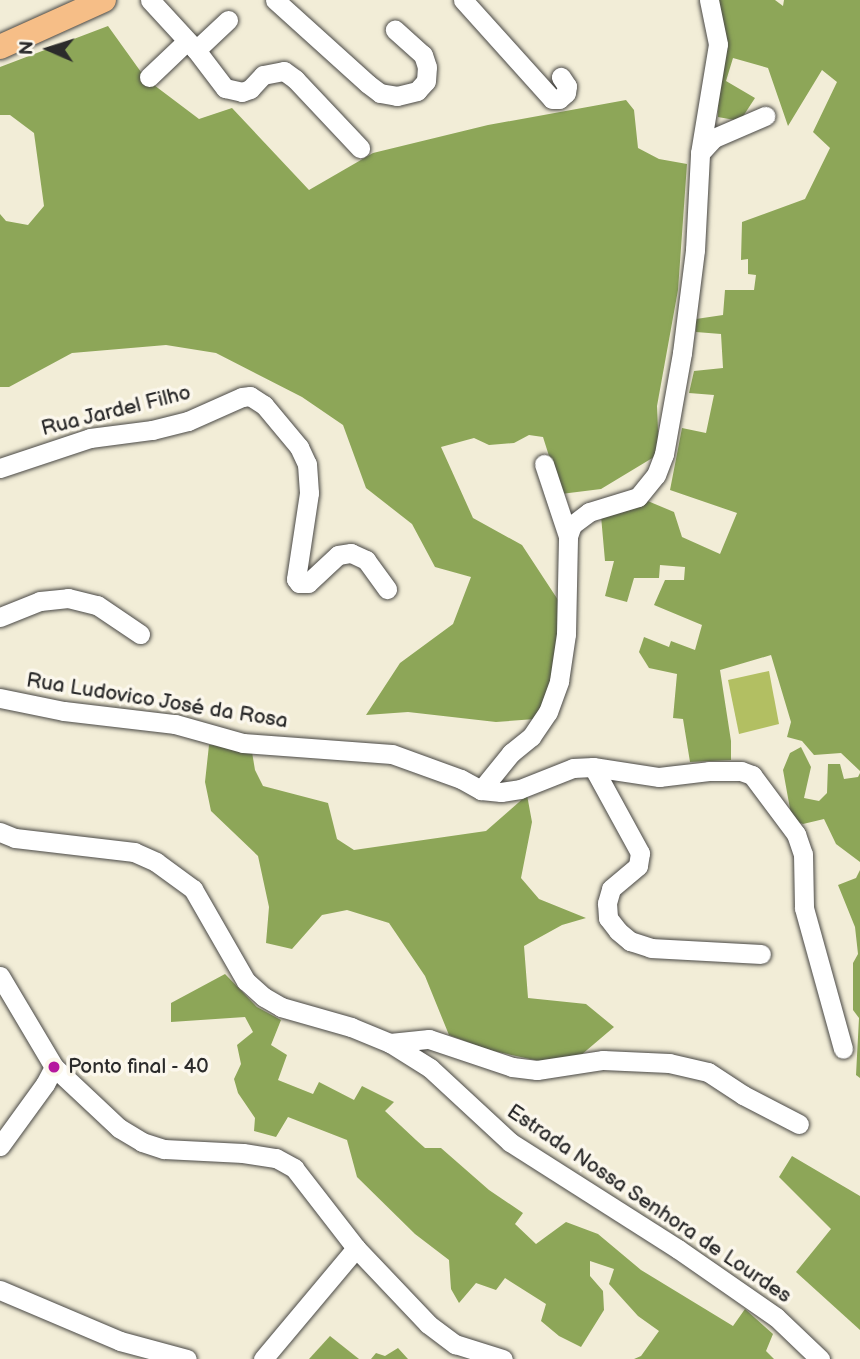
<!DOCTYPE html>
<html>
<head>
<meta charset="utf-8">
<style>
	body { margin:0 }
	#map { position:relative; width:860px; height:1359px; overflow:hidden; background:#f2edd7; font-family:"Balsamiq Sans",sans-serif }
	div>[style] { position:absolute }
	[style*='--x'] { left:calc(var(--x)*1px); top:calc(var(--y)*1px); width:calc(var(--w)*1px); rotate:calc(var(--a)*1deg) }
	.green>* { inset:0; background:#b2bf62 }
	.forest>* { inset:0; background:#8da658 }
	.roads { filter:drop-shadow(0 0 2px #494845) drop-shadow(0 0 2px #494845) }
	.minor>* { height:19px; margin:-9.5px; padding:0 9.5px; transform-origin:9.5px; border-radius:9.5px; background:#fff }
	.major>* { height:24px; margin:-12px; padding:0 12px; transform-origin:12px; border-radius:12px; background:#f6be87 }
	.dots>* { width:19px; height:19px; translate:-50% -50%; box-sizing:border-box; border:4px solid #fbf7ec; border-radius:50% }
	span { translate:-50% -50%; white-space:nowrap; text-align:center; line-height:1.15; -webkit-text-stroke:7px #fbf7ec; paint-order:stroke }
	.street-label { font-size:21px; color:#2b2b2b }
	.poi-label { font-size:21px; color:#2b2b2b }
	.left { translate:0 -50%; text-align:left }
	.north { position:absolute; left:14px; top:14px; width:70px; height:70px; -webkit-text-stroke:5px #fbf7ec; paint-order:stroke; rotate:273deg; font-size:19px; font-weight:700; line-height:28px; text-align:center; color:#2b2b2b }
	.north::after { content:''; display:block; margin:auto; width:24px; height:32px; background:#2b2b2b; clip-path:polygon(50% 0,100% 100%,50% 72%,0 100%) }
</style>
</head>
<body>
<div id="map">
	<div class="green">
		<div style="clip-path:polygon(769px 671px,779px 724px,739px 734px,728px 680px)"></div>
	</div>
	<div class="forest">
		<div style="clip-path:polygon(713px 0,775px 0,783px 6px,784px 0,860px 0,860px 771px,841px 753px,814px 755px,802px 741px,787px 737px,791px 722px,771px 655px,720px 670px,731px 741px,731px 760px,690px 762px,683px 719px,673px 718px,677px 674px,649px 668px,639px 652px,644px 637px,669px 647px,671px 641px,695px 650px,702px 625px,654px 605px,665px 580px,684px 580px,685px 567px,660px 565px,659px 578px,634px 578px,627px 602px,605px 596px,614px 561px,605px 561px,601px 516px,643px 499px,674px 512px,682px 537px,720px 554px,737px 513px,670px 490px,682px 428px,706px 433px,714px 395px,689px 393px,694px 371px,723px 368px,721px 334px,696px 332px,696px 319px,723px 315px,725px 290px,754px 290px,756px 275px,748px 274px,748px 259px,741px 260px,742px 222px,805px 199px,830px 148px,813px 132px,837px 82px,822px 70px,788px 126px,768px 68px,733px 58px,726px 81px,755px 98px,740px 121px,718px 117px,719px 58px)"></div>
		<div style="clip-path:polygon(108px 26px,146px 79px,199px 119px,232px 108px,309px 190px,373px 153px,488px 125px,626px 100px,634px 110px,638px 148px,659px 159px,687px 164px,678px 290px,657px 406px,659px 454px,601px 489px,561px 494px,543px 437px,529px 435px,514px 443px,489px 445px,474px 438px,441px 447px,473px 518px,522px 545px,562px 606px,560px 673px,535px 719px,496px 722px,408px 712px,366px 715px,400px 663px,453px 624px,471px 577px,435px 567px,412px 524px,366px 488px,343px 425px,302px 397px,216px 353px,166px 345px,72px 353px,9px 387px,0 387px,0 214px,6px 221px,28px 225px,44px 206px,34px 133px,10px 115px,0 115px,0 67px)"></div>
		<div style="clip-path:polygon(209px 745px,251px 746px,255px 770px,263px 786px,328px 803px,337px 839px,354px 850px,486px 831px,527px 795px,532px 822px,521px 878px,539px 899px,586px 918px,562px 925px,524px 946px,528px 998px,586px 1004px,614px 1027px,567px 1067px,489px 1050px,449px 1035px,425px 976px,389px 923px,347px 910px,322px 915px,292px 949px,266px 943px,269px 907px,258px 856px,211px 811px,205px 782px)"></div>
		<div style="clip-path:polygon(801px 747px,811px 767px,804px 798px,819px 801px,827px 793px,828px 764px,840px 764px,844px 779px,858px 777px,860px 773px,860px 862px,836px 844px,824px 819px,803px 824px,792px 820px,783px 770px,790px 753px)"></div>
		<div style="clip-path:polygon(860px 870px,860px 1078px,856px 1075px,859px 1018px,853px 1010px,853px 963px,858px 954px,855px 927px,838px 885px,856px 878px)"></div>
		<div style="clip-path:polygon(225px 974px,257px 1007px,281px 1020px,271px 1045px,287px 1055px,278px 1080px,313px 1094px,319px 1082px,354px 1100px,362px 1086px,394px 1102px,385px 1111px,416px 1140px,425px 1148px,441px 1148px,489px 1190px,523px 1213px,515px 1224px,536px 1244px,566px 1222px,598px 1234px,641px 1270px,733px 1326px,745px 1309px,773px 1334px,766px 1351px,774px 1359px,634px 1359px,641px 1356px,659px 1331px,638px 1316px,609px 1284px,614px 1269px,590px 1261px,590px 1276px,603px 1291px,604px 1310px,581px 1347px,559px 1336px,541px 1321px,546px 1304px,505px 1278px,496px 1290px,476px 1283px,459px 1303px,451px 1289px,449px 1260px,415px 1234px,357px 1177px,347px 1140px,288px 1117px,276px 1137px,254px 1131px,255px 1118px,238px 1093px,234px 1079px,241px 1064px,237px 1045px,253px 1032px,245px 1017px,171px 1022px,171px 1003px)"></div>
		<div style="clip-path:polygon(792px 1156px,860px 1196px,860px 1330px,796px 1272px,831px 1229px,779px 1177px)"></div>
		<div style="clip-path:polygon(330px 1336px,359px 1359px,309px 1359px)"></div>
		<div style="clip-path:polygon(398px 1348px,408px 1359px,371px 1359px,376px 1353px,385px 1356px)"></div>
	</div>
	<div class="roads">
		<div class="minor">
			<div style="--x:150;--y:0;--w:68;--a:47.4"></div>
			<div style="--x:196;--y:50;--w:48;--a:52.7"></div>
			<div style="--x:225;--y:88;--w:17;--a:13"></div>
			<div style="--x:242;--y:92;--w:9;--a:-21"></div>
			<div style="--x:250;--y:89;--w:19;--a:-47"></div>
			<div style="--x:263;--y:75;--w:21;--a:-11"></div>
			<div style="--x:284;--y:71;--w:14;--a:36"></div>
			<div style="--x:295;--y:79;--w:95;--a:46.7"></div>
			<div style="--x:275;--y:0;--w:125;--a:42.1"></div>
			<div style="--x:368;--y:84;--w:15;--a:37"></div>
			<div style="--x:380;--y:93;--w:17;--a:10"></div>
			<div style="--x:397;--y:96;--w:21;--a:-14"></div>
			<div style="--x:417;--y:91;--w:13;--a:-48"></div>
			<div style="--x:426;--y:81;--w:14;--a:-86"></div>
			<div style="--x:427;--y:67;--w:13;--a:-108"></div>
			<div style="--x:423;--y:55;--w:38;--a:-138"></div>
			<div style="--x:463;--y:0;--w:133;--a:48"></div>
			<div style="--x:552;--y:99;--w:7;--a:0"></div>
			<div style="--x:559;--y:99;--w:9;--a:-41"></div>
			<div style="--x:566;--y:93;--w:7;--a:-82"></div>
			<div style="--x:567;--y:86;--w:11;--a:-124"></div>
			<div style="--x:196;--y:50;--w:44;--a:-43.2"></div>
			<div style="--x:149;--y:77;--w:52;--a:-43.5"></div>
			<div style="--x:700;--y:153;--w:110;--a:-80.6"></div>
			<div style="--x:718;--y:44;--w:45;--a:-101.6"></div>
			<div style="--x:544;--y:464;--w:76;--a:71.6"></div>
			<div style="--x:0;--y:468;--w:95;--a:-18.4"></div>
			<div style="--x:90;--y:438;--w:63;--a:-7.4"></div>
			<div style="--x:152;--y:430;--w:37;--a:-14"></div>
			<div style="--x:188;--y:421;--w:59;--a:-24"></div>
			<div style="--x:242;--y:397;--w:8;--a:-7"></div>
			<div style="--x:250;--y:396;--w:17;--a:33"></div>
			<div style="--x:264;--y:405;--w:55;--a:50.2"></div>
			<div style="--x:299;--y:447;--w:19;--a:65"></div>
			<div style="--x:307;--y:464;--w:29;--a:86"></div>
			<div style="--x:309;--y:493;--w:87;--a:98.6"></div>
			<div style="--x:296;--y:579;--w:5;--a:53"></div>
			<div style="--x:299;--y:583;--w:9;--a:0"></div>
			<div style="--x:308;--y:583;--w:41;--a:-43"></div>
			<div style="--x:338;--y:555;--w:13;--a:-9"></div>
			<div style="--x:351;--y:553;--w:17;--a:25"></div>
			<div style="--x:366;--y:560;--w:36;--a:54"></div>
			<div style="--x:0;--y:617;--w:43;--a:-21.8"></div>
			<div style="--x:40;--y:601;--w:28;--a:-6"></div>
			<div style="--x:68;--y:598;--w:30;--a:14"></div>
			<div style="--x:97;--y:605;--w:52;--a:34"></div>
			<div style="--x:0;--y:698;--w:65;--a:11.5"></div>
			<div style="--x:64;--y:711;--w:112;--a:6.7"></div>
			<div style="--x:175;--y:724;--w:71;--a:15.6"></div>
			<div style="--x:243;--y:743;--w:149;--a:4.2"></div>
			<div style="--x:392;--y:754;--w:73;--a:19.9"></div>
			<div style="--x:461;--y:779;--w:23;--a:29"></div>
			<div style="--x:481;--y:790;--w:20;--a:6"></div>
			<div style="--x:501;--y:792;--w:19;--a:-9"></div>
			<div style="--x:520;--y:789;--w:57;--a:-21.6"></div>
			<div style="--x:573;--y:768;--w:20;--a:-3"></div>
			<div style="--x:593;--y:767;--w:67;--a:8.6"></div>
			<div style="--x:659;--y:777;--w:50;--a:-6.8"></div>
			<div style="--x:709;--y:771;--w:32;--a:0"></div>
			<div style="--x:741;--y:771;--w:12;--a:20"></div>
			<div style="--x:752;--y:775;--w:74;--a:53.3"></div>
			<div style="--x:796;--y:834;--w:21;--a:71"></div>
			<div style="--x:803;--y:854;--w:54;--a:88.9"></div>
			<div style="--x:804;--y:908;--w:146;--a:74.5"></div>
			<div style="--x:593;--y:767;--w:98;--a:61.3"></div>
			<div style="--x:640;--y:853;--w:13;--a:99"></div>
			<div style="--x:638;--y:866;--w:35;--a:140"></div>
			<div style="--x:611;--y:889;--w:15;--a:106"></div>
			<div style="--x:607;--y:903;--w:15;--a:86"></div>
			<div style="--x:608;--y:918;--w:16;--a:52"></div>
			<div style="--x:618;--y:931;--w:16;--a:40"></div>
			<div style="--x:630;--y:941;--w:22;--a:18"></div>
			<div style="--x:651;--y:948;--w:110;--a:3.1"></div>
			<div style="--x:481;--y:790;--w:48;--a:-51"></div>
			<div style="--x:511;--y:753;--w:26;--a:-39"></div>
			<div style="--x:531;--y:737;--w:30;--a:-56"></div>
			<div style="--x:548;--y:712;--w:33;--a:-70"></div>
			<div style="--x:559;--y:681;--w:48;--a:-81.5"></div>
			<div style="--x:566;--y:634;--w:98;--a:-88.8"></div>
			<div style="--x:568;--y:536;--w:12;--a:-70"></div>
			<div style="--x:572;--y:525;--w:21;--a:-37"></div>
			<div style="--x:589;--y:512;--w:51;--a:-17"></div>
			<div style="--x:638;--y:497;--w:28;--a:-51"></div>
			<div style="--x:656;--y:475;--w:22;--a:-69"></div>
			<div style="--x:664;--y:454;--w:103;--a:-79.9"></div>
			<div style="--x:682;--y:353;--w:104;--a:-82.8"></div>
			<div style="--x:695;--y:250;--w:97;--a:-87"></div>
			<div style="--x:700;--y:153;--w:21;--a:-47"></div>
			<div style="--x:714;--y:138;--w:56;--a:-23.3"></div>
			<div style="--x:0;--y:832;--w:16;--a:22"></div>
			<div style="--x:15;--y:838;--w:120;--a:6.7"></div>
			<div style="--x:134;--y:852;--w:24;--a:24"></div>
			<div style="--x:156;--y:862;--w:46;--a:36.1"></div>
			<div style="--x:193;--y:889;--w:106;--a:60.1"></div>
			<div style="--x:246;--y:981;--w:24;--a:42"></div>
			<div style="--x:264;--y:997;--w:20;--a:30"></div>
			<div style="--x:281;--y:1007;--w:73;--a:15.9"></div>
			<div style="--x:351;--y:1027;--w:42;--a:22.3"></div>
			<div style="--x:390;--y:1043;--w:47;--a:32"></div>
			<div style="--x:430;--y:1068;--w:109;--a:42.8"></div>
			<div style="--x:510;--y:1142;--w:199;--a:32.5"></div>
			<div style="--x:678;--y:1249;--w:119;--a:34.8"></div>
			<div style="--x:776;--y:1317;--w:61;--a:43.7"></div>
			<div style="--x:0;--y:976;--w:106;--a:59.3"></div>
			<div style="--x:54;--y:1067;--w:89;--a:43.2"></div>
			<div style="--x:119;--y:1128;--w:27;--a:31"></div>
			<div style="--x:142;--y:1142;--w:23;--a:18"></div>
			<div style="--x:164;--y:1149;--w:79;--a:2.9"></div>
			<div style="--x:243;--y:1153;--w:33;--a:9"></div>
			<div style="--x:276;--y:1158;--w:21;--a:29"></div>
			<div style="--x:294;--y:1168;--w:101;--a:52.2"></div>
			<div style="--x:356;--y:1248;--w:105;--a:46.5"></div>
			<div style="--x:428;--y:1324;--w:34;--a:37"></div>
			<div style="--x:455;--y:1344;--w:50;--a:17.4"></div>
			<div style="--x:390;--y:1043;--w:39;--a:-6"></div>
			<div style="--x:429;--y:1039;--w:88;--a:18.6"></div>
			<div style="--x:512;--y:1067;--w:25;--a:7"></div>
			<div style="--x:537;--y:1070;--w:67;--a:-8.6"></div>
			<div style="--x:603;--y:1060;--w:66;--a:2.6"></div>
			<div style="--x:669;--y:1063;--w:40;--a:13"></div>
			<div style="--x:708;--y:1072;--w:42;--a:33.3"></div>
			<div style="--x:743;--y:1095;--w:63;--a:27.4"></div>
			<div style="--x:0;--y:1146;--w:77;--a:-54"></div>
			<div style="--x:45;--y:1084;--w:19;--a:-62"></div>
			<div style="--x:0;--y:1290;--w:130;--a:23"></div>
			<div style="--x:120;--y:1341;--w:69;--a:15"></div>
			<div style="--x:263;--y:1359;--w:145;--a:-50"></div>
		</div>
		<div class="major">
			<div style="--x:0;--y:47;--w:114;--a:-24.3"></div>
		</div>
	</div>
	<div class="dots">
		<div style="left:54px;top:1067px;background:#b5179e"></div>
	</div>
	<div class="street-label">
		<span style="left:116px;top:411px;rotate:-14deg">Rua Jardel Filho</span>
		<span style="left:157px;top:701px;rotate:9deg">Rua Ludovico José da Rosa</span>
		<span style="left:649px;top:1204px;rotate:34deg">Estrada Nossa Senhora de Lourdes</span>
	</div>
	<div class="poi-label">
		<span class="left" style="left:68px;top:1067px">Ponto final - 40</span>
	</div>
	<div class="north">N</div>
</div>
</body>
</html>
